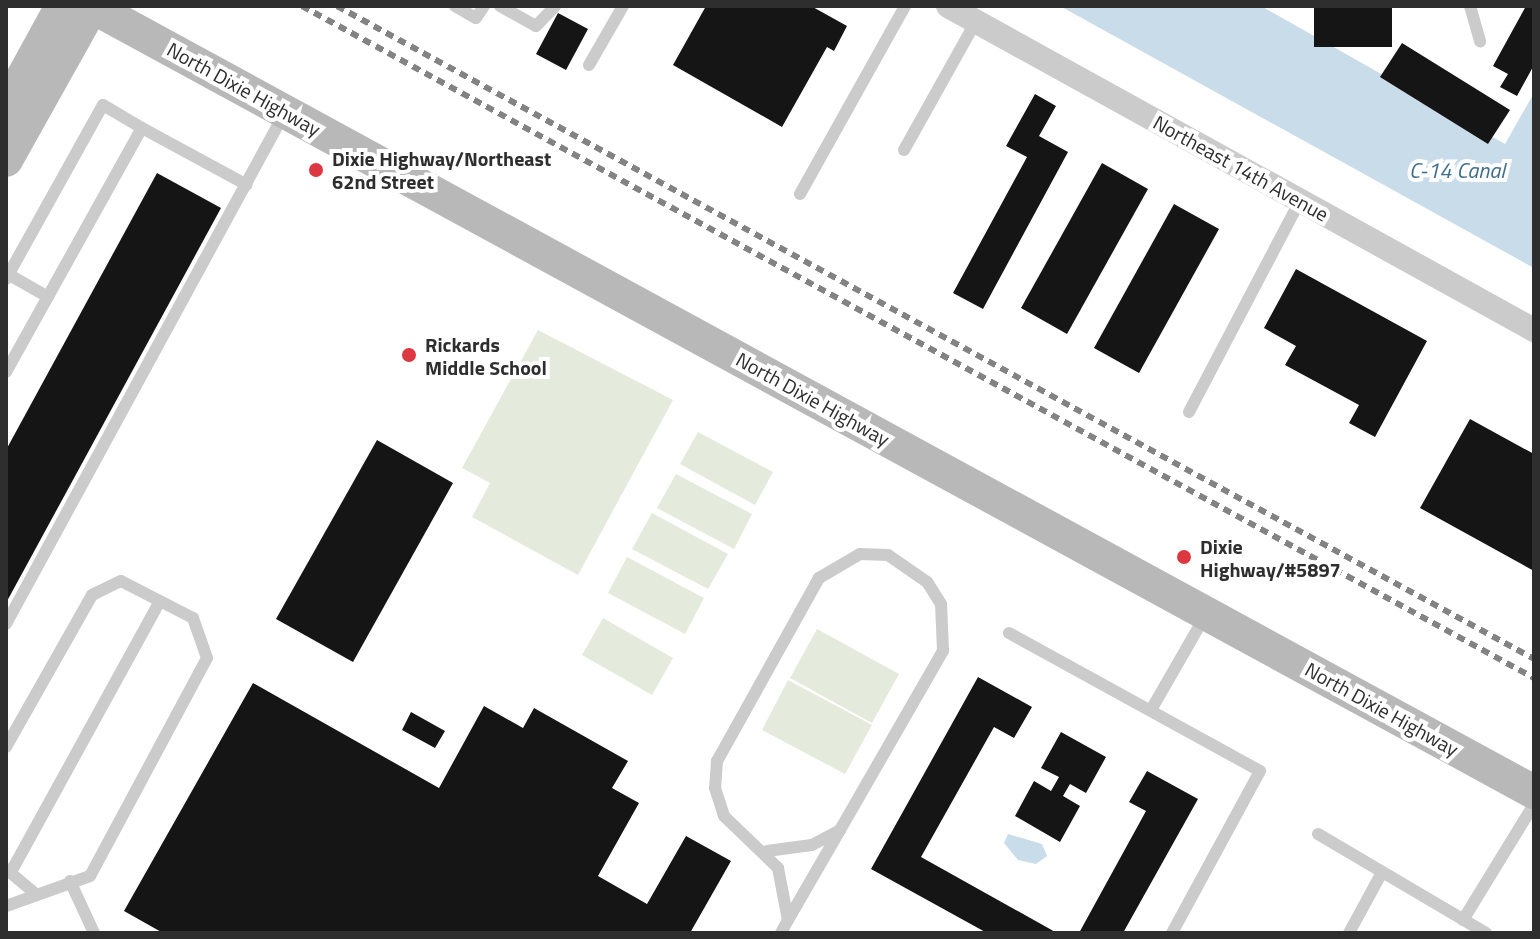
<!DOCTYPE html>
<html>
<head>
<meta charset="utf-8">
<style>
	body { margin:0 }
	#map { position:relative; width:1540px; height:939px; overflow:hidden; background:#fff; font-family:"Titillium Web",sans-serif }
	div>[style] { position:absolute }
	[style*='--x'] { left:calc(var(--x)*1px); top:calc(var(--y)*1px); width:calc(var(--w)*1px); rotate:calc(var(--a)*1deg) }
	.green>* { inset:0; background:#e4ebdc }
	.water>* { inset:0; background:#c9dcea }
	.building>* { inset:0; background:#151515 }
	.service>* { height:12px; margin:-6px; padding:0 6px; transform-origin:6px; border-radius:6px; background:#cbcbcb }
	.minor>* { height:24px; margin:-12px; padding:0 12px; transform-origin:12px; border-radius:12px; background:#cbcbcb }
	.secondary>* { height:34px; margin:-17px; padding:0 17px; transform-origin:17px; border-radius:17px; background:#b8b8b8 }
	.rail>* { height:6px; margin-top:-3px; transform-origin:0; background:repeating-linear-gradient(90deg,#838383 0 8px,transparent 0 14px) }
	.dots>* { width:22px; height:22px; translate:-50% -50%; box-sizing:border-box; border:4px solid #fff; border-radius:50% }
	span { translate:-50% -50%; white-space:nowrap; text-align:center; line-height:1.15; -webkit-text-stroke:8px #fff; paint-order:stroke }
	.street-label { font-size:20px; color:#2e2e2e }
	.poi-label { font-size:20px; color:#2e2e2e; font-weight:700 }
	.left { translate:0 -50%; text-align:left }
	.water-label { font-size:22px; color:#3f6d8c; font-style:italic }
	.frame { position:absolute; inset:0; border:8px solid #2e2e2e; pointer-events:none }
</style>
</head>
<body>
<div id="map">
	<div class="green">
		<div style="clip-path:polygon(538px 330px,673px 400px,578px 575px,472px 517px,490px 483px,462px 468px)"></div>
		<div style="clip-path:polygon(698px 432px,773px 472px,755px 505px,680px 464px)"></div>
		<div style="clip-path:polygon(676px 474px,752px 514px,734px 549px,657px 508px)"></div>
		<div style="clip-path:polygon(652px 513px,728px 554px,708px 589px,632px 549px)"></div>
		<div style="clip-path:polygon(627px 557px,704px 598px,685px 634px,608px 593px)"></div>
		<div style="clip-path:polygon(603px 618px,673px 658px,652px 695px,582px 655px)"></div>
		<div style="clip-path:polygon(817px 629px,899px 674px,872px 723px,790px 678px)"></div>
		<div style="clip-path:polygon(788px 680px,872px 725px,845px 774px,762px 730px)"></div>
	</div>
	<div class="water">
		<div style="clip-path:polygon(1060px 6px,1261px 6px,1505px 144px,1534px 93px,1534px 268px)"></div>
		<div style="clip-path:polygon(1008px 834px,1042px 844px,1047px 856px,1036px 864px,1018px 860px,1004px 843px)"></div>
	</div>
	<div class="building">
		<div style="clip-path:polygon(706px 6px,811px 6px,847px 26px,834px 51px,827px 47px,782px 127px,673px 65px)"></div>
		<div style="clip-path:polygon(1314px 6px,1392px 6px,1392px 47px,1314px 47px)"></div>
		<div style="clip-path:polygon(1526px 6px,1534px 6px,1534px 65px,1517px 96px,1500px 87px,1508px 74px,1493px 66px)"></div>
		<div style="clip-path:polygon(558px 13px,588px 29px,566px 70px,536px 54px)"></div>
		<div style="clip-path:polygon(1402px 43px,1510px 110px,1488px 144px,1380px 77px)"></div>
		<div style="clip-path:polygon(1035px 94px,1056px 106px,1039px 136px,1068px 152px,983px 309px,953px 293px,1027px 157px,1006px 146px)"></div>
		<div style="clip-path:polygon(1102px 163px,1148px 189px,1067px 334px,1021px 308px)"></div>
		<div style="clip-path:polygon(157px 173px,221px 208px,6px 603px,6px 450px)"></div>
		<div style="clip-path:polygon(1174px 204px,1219px 229px,1139px 373px,1094px 348px)"></div>
		<div style="clip-path:polygon(1296px 269px,1427px 341px,1375px 437px,1349px 423px,1359px 405px,1285px 365px,1296px 346px,1264px 328px)"></div>
		<div style="clip-path:polygon(1470px 419px,1534px 454px,1534px 571px,1420px 508px)"></div>
		<div style="clip-path:polygon(377px 440px,453px 483px,353px 662px,276px 619px)"></div>
		<div style="clip-path:polygon(978px 677px,1032px 707px,1014px 738px,994px 727px,921px 857px,1057px 933px,987px 933px,871px 869px)"></div>
		<div style="clip-path:polygon(253px 683px,439px 788px,484px 706px,523px 728px,534px 708px,628px 761px,612px 788px,639px 803px,598px 876px,647px 904px,686px 836px,731px 861px,690px 933px,163px 933px,124px 911px)"></div>
		<div style="clip-path:polygon(411px 712px,445px 731px,435px 748px,402px 730px)"></div>
		<div style="clip-path:polygon(1061px 732px,1106px 757px,1086px 793px,1070px 784px,1063px 796px,1080px 806px,1060px 842px,1015px 816px,1034px 781px,1051px 791px,1059px 777px,1041px 768px)"></div>
		<div style="clip-path:polygon(1147px 771px,1198px 799px,1123px 933px,1079px 933px,1146px 811px,1129px 802px)"></div>
	</div>
	<div class="service">
		<div style="--x:455;--y:6;--w:24;--a:30"></div>
		<div style="--x:476;--y:18;--w:14;--a:-56"></div>
		<div style="--x:500;--y:6;--w:41;--a:29.1"></div>
		<div style="--x:536;--y:26;--w:28;--a:-46"></div>
		<div style="--x:1470;--y:6;--w:37;--a:74"></div>
		<div style="--x:589;--y:65;--w:68;--a:-60"></div>
		<div style="--x:904;--y:150;--w:148;--a:-60.8"></div>
		<div style="--x:800;--y:194;--w:215;--a:-60.8"></div>
		<div style="--x:6;--y:273;--w:48;--a:29.7"></div>
		<div style="--x:6;--y:279;--w:199;--a:-60.9"></div>
		<div style="--x:103;--y:105;--w:45;--a:30.5"></div>
		<div style="--x:6;--y:372;--w:279;--a:-60.9"></div>
		<div style="--x:142;--y:128;--w:119;--a:28.5"></div>
		<div style="--x:1189;--y:412;--w:238;--a:-62.3"></div>
		<div style="--x:6;--y:624;--w:581;--a:-61.41"></div>
		<div style="--x:1009;--y:633;--w:286;--a:28.8"></div>
		<div style="--x:1260;--y:771;--w:184;--a:118.5"></div>
		<div style="--x:1151;--y:710;--w:108;--a:-60.1"></div>
		<div style="--x:6;--y:747;--w:175;--a:-60.5"></div>
		<div style="--x:92;--y:595;--w:32;--a:-26"></div>
		<div style="--x:121;--y:581;--w:81;--a:27.2"></div>
		<div style="--x:193;--y:618;--w:42;--a:70.7"></div>
		<div style="--x:207;--y:658;--w:247;--a:118.2"></div>
		<div style="--x:90;--y:876;--w:89;--a:160.3"></div>
		<div style="--x:1318;--y:834;--w:195;--a:30.5"></div>
		<div style="--x:767;--y:851;--w:45;--a:-7.6"></div>
		<div style="--x:812;--y:845;--w:32;--a:-28"></div>
		<div style="--x:6;--y:869;--w:35;--a:40"></div>
		<div style="--x:11;--y:872;--w:309;--a:-61.2"></div>
		<div style="--x:70;--y:881;--w:57;--a:65.2"></div>
		<div style="--x:1463;--y:920;--w:136;--a:-58.5"></div>
		<div style="--x:781;--y:933;--w:15;--a:-62"></div>
		<div style="--x:788;--y:920;--w:104;--a:-60"></div>
		<div style="--x:840;--y:830;--w:207;--a:-60.1"></div>
		<div style="--x:943;--y:651;--w:47;--a:-92.4"></div>
		<div style="--x:941;--y:604;--w:26;--a:-122"></div>
		<div style="--x:927;--y:582;--w:47;--a:-145.3"></div>
		<div style="--x:888;--y:555;--w:28;--a:-178"></div>
		<div style="--x:860;--y:554;--w:48;--a:149.7"></div>
		<div style="--x:819;--y:578;--w:210;--a:119.1"></div>
		<div style="--x:717;--y:761;--w:27;--a:94"></div>
		<div style="--x:715;--y:788;--w:29;--a:72"></div>
		<div style="--x:724;--y:816;--w:75;--a:43.9"></div>
		<div style="--x:778;--y:868;--w:53;--a:79.1"></div>
		<div style="--x:1349;--y:933;--w:67;--a:-61.5"></div>
	</div>
	<div class="minor">
		<div style="--x:948;--y:6;--w:670;--a:28.94"></div>
	</div>
	<div class="secondary">
		<div style="--x:91;--y:6;--w:1643;--a:28.58"></div>
		<div style="--x:6;--y:108;--w:116;--a:-61.2"></div>
		<div style="--x:6;--y:160;--w:176;--a:-60.8"></div>
	</div>
	<div class="rail">
		<div style="--x:302;--y:6;--w:1403;--a:28.61"></div>
		<div style="--x:337;--y:6;--w:1364;--a:28.61"></div>
	</div>
	<div class="dots">
		<div style="left:316px;top:170px;background:#dd3741"></div>
		<div style="left:409px;top:355px;background:#dd3741"></div>
		<div style="left:1184px;top:557px;background:#dd3741"></div>
	</div>
	<div class="street-label">
		<span style="left:244px;top:89px;rotate:29deg">North Dixie Highway</span>
		<span style="left:1241px;top:168px;rotate:29deg">Northeast 14th Avenue</span>
		<span style="left:813px;top:399px;rotate:29deg">North Dixie Highway</span>
		<span style="left:1382px;top:709px;rotate:29deg">North Dixie Highway</span>
	</div>
	<div class="poi-label">
		<span class="left" style="left:332px;top:170px">Dixie Highway/Northeast<br>62nd Street</span>
		<span class="left" style="left:425px;top:356px">Rickards<br>Middle School</span>
		<span class="left" style="left:1200px;top:558px">Dixie<br>Highway/#5897</span>
	</div>
	<div class="water-label">
		<span style="left:1457px;top:171px">C-14 Canal</span>
	</div>
	<div class="frame"></div>
</div>
</body>
</html>
